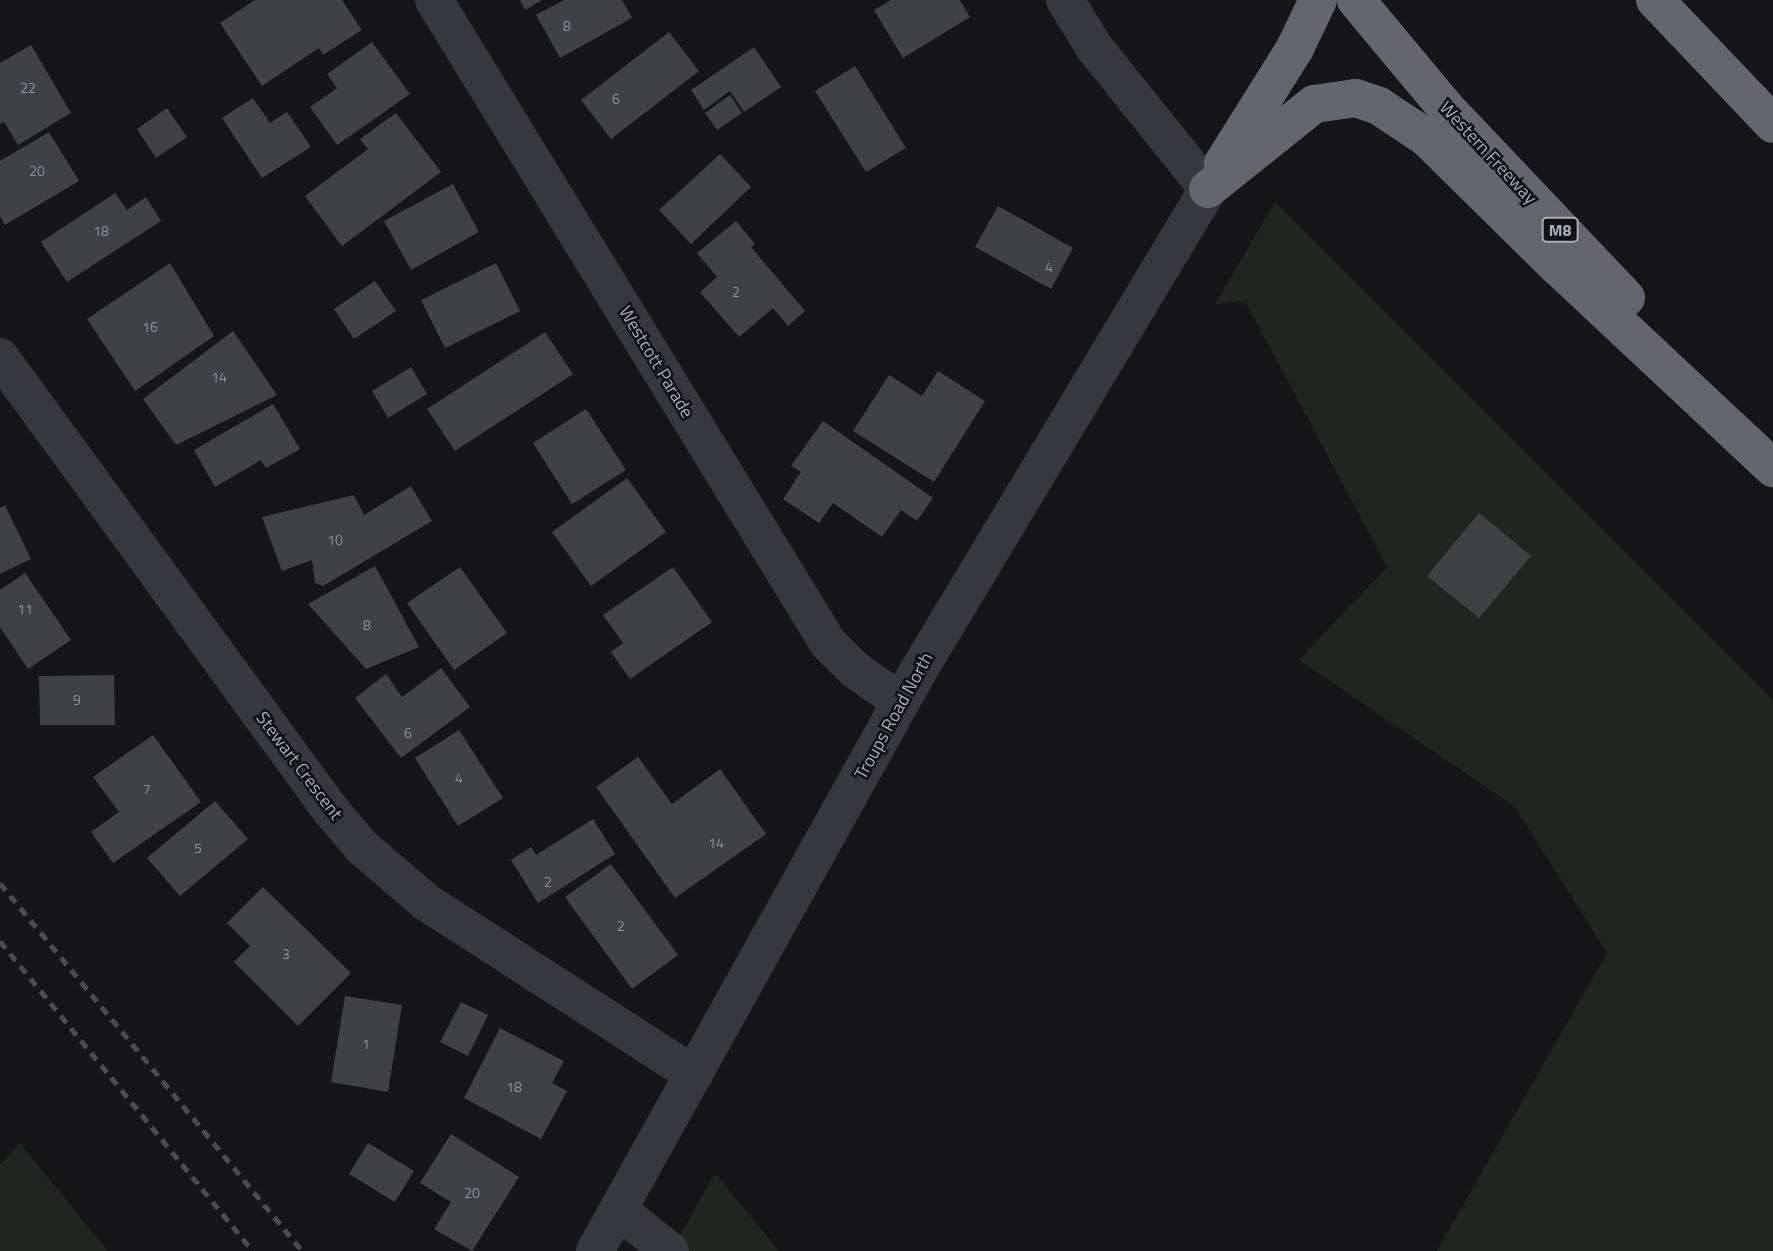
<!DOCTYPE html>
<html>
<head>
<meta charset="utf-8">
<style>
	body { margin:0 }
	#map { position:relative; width:1773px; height:1251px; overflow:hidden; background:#161618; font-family:"Titillium Web",sans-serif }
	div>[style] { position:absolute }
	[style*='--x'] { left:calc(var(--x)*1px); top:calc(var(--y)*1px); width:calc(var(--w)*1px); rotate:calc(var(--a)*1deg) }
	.green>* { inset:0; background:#1e261f }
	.building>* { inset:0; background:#404145 }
	.minor>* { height:38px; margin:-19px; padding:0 19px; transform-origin:19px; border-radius:19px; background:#37383d }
	.highway>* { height:38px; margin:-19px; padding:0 19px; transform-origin:19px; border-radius:19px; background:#63666e }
	.rail>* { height:5px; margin-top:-2.5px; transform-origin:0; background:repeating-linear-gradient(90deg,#4a4c52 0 9px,transparent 0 16px) }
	span { translate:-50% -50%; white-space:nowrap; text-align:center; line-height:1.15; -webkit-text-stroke:5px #111113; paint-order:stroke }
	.number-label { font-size:14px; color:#8e929b }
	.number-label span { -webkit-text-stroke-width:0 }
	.shield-label span { padding:2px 5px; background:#111113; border:2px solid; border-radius:5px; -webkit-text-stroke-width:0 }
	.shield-label { font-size:16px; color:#a8adb8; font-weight:700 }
	.street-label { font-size:18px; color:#a8adb8 }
</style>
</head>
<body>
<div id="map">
	<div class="green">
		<div style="clip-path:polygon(1275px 202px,1773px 700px,1773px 1251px,1437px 1251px,1607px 953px,1515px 807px,1299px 660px,1387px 567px,1245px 301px,1215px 304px)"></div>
		<div style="clip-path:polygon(20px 1143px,108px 1251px,0 1251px,0 1165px)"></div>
		<div style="clip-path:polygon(715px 1173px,779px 1251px,671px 1251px)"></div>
	</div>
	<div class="building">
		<div style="clip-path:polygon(255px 0,342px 0,362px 30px,323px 55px,319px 48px,262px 86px,220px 23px)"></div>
		<div style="clip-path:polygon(520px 0,542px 0,525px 10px)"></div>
		<div style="clip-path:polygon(564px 0,622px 0,632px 18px,560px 58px,536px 15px)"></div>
		<div style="clip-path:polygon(891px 0,960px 0,970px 17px,903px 58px,874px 10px)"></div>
		<div style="clip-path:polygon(669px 32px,699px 71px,611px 139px,581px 100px)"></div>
		<div style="clip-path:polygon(372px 42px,410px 94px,337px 145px,310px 107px,337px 88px,327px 74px)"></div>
		<div style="clip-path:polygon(31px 45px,71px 113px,18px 145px,4px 122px,0 124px,0 63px)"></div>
		<div style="clip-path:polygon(754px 47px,781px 87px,744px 112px,730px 91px,704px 110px,691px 90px)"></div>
		<div style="clip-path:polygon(855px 66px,906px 148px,866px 172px,815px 91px)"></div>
		<div style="clip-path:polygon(730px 95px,742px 113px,717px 130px,705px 113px)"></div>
		<div style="clip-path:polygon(253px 98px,270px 123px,287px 112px,311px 147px,262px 178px,222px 118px)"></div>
		<div style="clip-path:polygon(167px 108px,187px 137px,156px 158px,137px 129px)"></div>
		<div style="clip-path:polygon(396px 113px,441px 172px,342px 246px,305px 196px,368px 149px,360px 139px)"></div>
		<div style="clip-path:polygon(49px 132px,79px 181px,5px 225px,0 216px,0 161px)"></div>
		<div style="clip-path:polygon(720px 154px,751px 187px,691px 244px,659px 210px)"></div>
		<div style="clip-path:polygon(453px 184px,479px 232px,411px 270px,384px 221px)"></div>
		<div style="clip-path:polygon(115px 193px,127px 210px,146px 197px,161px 221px,67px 282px,41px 242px)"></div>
		<div style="clip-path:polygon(998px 206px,1073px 248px,1051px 289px,975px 247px)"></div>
		<div style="clip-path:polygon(736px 221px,755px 244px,751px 247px,805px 311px,788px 326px,773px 308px,739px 337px,700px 292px,717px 277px,697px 253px)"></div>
		<div style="clip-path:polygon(170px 263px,214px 336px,135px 391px,87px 319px)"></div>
		<div style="clip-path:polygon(496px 263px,520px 311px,445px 348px,421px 300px)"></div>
		<div style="clip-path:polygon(375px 281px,396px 311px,354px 339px,334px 309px)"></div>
		<div style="clip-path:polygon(233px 331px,277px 395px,176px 445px,143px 399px)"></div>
		<div style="clip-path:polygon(545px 332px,573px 374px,455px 451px,427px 409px)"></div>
		<div style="clip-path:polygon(411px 367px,427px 394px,388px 418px,372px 391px)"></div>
		<div style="clip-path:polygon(938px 371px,985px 401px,934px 482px,853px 431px,889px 375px,922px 396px)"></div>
		<div style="clip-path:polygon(273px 404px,300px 449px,266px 468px,261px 460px,215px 487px,194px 450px)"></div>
		<div style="clip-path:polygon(586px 409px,626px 470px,572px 504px,533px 443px)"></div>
		<div style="clip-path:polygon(823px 421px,933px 498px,917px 521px,901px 510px,882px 537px,833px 503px,819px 523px,783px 499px,801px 472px,791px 466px)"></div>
		<div style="clip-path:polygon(627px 478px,666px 532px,591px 586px,552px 532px)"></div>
		<div style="clip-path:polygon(411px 486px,432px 521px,323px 586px,315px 583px,312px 560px,282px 571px,262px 517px,354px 495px,364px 515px)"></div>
		<div style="clip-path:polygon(5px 505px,31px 559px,0 574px,0 508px)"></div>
		<div style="clip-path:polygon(1479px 513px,1531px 556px,1479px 618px,1427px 576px)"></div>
		<div style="clip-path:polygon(375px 566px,419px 647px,366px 669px,308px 604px)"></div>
		<div style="clip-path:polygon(460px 567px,507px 633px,454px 670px,407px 603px)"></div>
		<div style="clip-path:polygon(673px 567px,712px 622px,630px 679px,611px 652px,623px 643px,603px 615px)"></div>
		<div style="clip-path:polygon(25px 573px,71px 640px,28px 669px,0 627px,0 590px)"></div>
		<div style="clip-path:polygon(441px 668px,470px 707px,401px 758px,355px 698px,386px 674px,402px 697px)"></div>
		<div style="clip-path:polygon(114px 675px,115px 725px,40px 725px,39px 676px)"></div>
		<div style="clip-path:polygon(459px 730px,503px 798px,458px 826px,415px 758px)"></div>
		<div style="clip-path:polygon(153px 735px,201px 802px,113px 863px,91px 832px,119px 812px,93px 777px)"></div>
		<div style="clip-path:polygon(638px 757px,672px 804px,720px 769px,766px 834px,675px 898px,596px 787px)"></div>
		<div style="clip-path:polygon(215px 801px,248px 839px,180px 896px,147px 858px)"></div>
		<div style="clip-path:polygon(593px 819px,615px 854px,538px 903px,511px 860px,531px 847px,536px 855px)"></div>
		<div style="clip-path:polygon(611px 864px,678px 955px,632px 989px,565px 897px)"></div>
		<div style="clip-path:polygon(263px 887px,351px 973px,298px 1026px,234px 962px,250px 946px,227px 923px)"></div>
		<div style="clip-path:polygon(345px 996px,402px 1005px,388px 1092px,331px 1082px)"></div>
		<div style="clip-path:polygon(461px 1002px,488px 1015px,468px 1056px,440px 1042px)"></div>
		<div style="clip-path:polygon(500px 1028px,564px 1061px,552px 1083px,567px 1091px,541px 1139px,464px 1098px)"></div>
		<div style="clip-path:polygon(451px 1134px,519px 1177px,472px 1251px,434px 1229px,451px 1202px,420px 1183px)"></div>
		<div style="clip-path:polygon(368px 1143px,414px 1171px,395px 1202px,349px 1174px)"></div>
	</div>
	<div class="minor">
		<div style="--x:434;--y:0;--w:754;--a:58.5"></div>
		<div style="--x:828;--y:643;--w:37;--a:45"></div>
		<div style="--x:854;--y:669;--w:57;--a:35.1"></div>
		<div style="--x:0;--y:357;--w:558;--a:53.89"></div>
		<div style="--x:329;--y:808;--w:51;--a:49.8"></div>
		<div style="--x:362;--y:847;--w:84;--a:40.7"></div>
		<div style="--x:426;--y:902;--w:319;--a:32.8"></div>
		<div style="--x:618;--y:1210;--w:66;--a:38.3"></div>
		<div style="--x:595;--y:1251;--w:662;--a:-60.88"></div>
		<div style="--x:917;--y:673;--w:565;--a:-58.98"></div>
		<div style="--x:1208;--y:189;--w:182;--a:-128.8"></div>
		<div style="--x:1094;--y:47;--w:55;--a:-121.7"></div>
	</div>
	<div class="highway">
		<div style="--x:1356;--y:0;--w:139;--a:50.2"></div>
		<div style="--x:1445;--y:107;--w:263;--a:46.5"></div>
		<div style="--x:1655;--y:0;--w:171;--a:46.4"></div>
		<div style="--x:1223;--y:163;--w:136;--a:-57.9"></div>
		<div style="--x:1295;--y:48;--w:53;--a:-64.4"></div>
		<div style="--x:1208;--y:189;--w:136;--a:-38.7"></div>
		<div style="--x:1314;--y:104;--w:42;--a:-8.1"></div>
		<div style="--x:1356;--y:98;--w:24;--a:19"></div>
		<div style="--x:1379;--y:106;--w:58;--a:33.7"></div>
		<div style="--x:1427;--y:138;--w:182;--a:44.6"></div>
		<div style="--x:1557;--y:266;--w:296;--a:43.1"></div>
	</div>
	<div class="rail">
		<div style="--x:0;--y:883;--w:476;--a:50.6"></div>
		<div style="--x:0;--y:941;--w:400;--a:50.8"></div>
	</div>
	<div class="number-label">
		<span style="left:567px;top:26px">8</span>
		<span style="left:28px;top:88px">22</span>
		<span style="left:616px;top:99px">6</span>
		<span style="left:37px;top:171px">20</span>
		<span style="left:101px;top:231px">18</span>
		<span style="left:1049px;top:267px">4</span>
		<span style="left:736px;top:292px">2</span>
		<span style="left:150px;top:327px">16</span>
		<span style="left:219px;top:377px">14</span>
		<span style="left:335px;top:540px">10</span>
		<span style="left:25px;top:609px">11</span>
		<span style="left:367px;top:625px">8</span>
		<span style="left:77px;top:700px">9</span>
		<span style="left:408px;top:733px">6</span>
		<span style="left:459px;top:778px">4</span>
		<span style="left:147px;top:789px">7</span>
		<span style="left:716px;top:843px">14</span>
		<span style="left:198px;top:848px">5</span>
		<span style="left:548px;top:882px">2</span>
		<span style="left:621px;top:926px">2</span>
		<span style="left:286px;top:954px">3</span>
		<span style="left:366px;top:1044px">1</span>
		<span style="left:514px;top:1087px">18</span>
		<span style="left:472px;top:1193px">20</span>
	</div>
	<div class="shield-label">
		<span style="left:1560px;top:230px">M8</span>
	</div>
	<div class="street-label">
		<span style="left:1488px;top:153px;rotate:47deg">Western Freeway</span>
		<span style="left:656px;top:362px;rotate:59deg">Westcott Parade</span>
		<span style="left:894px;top:716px;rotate:-61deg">Troups Road North</span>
		<span style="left:299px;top:766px;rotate:53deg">Stewart Crescent</span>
	</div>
</div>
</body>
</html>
